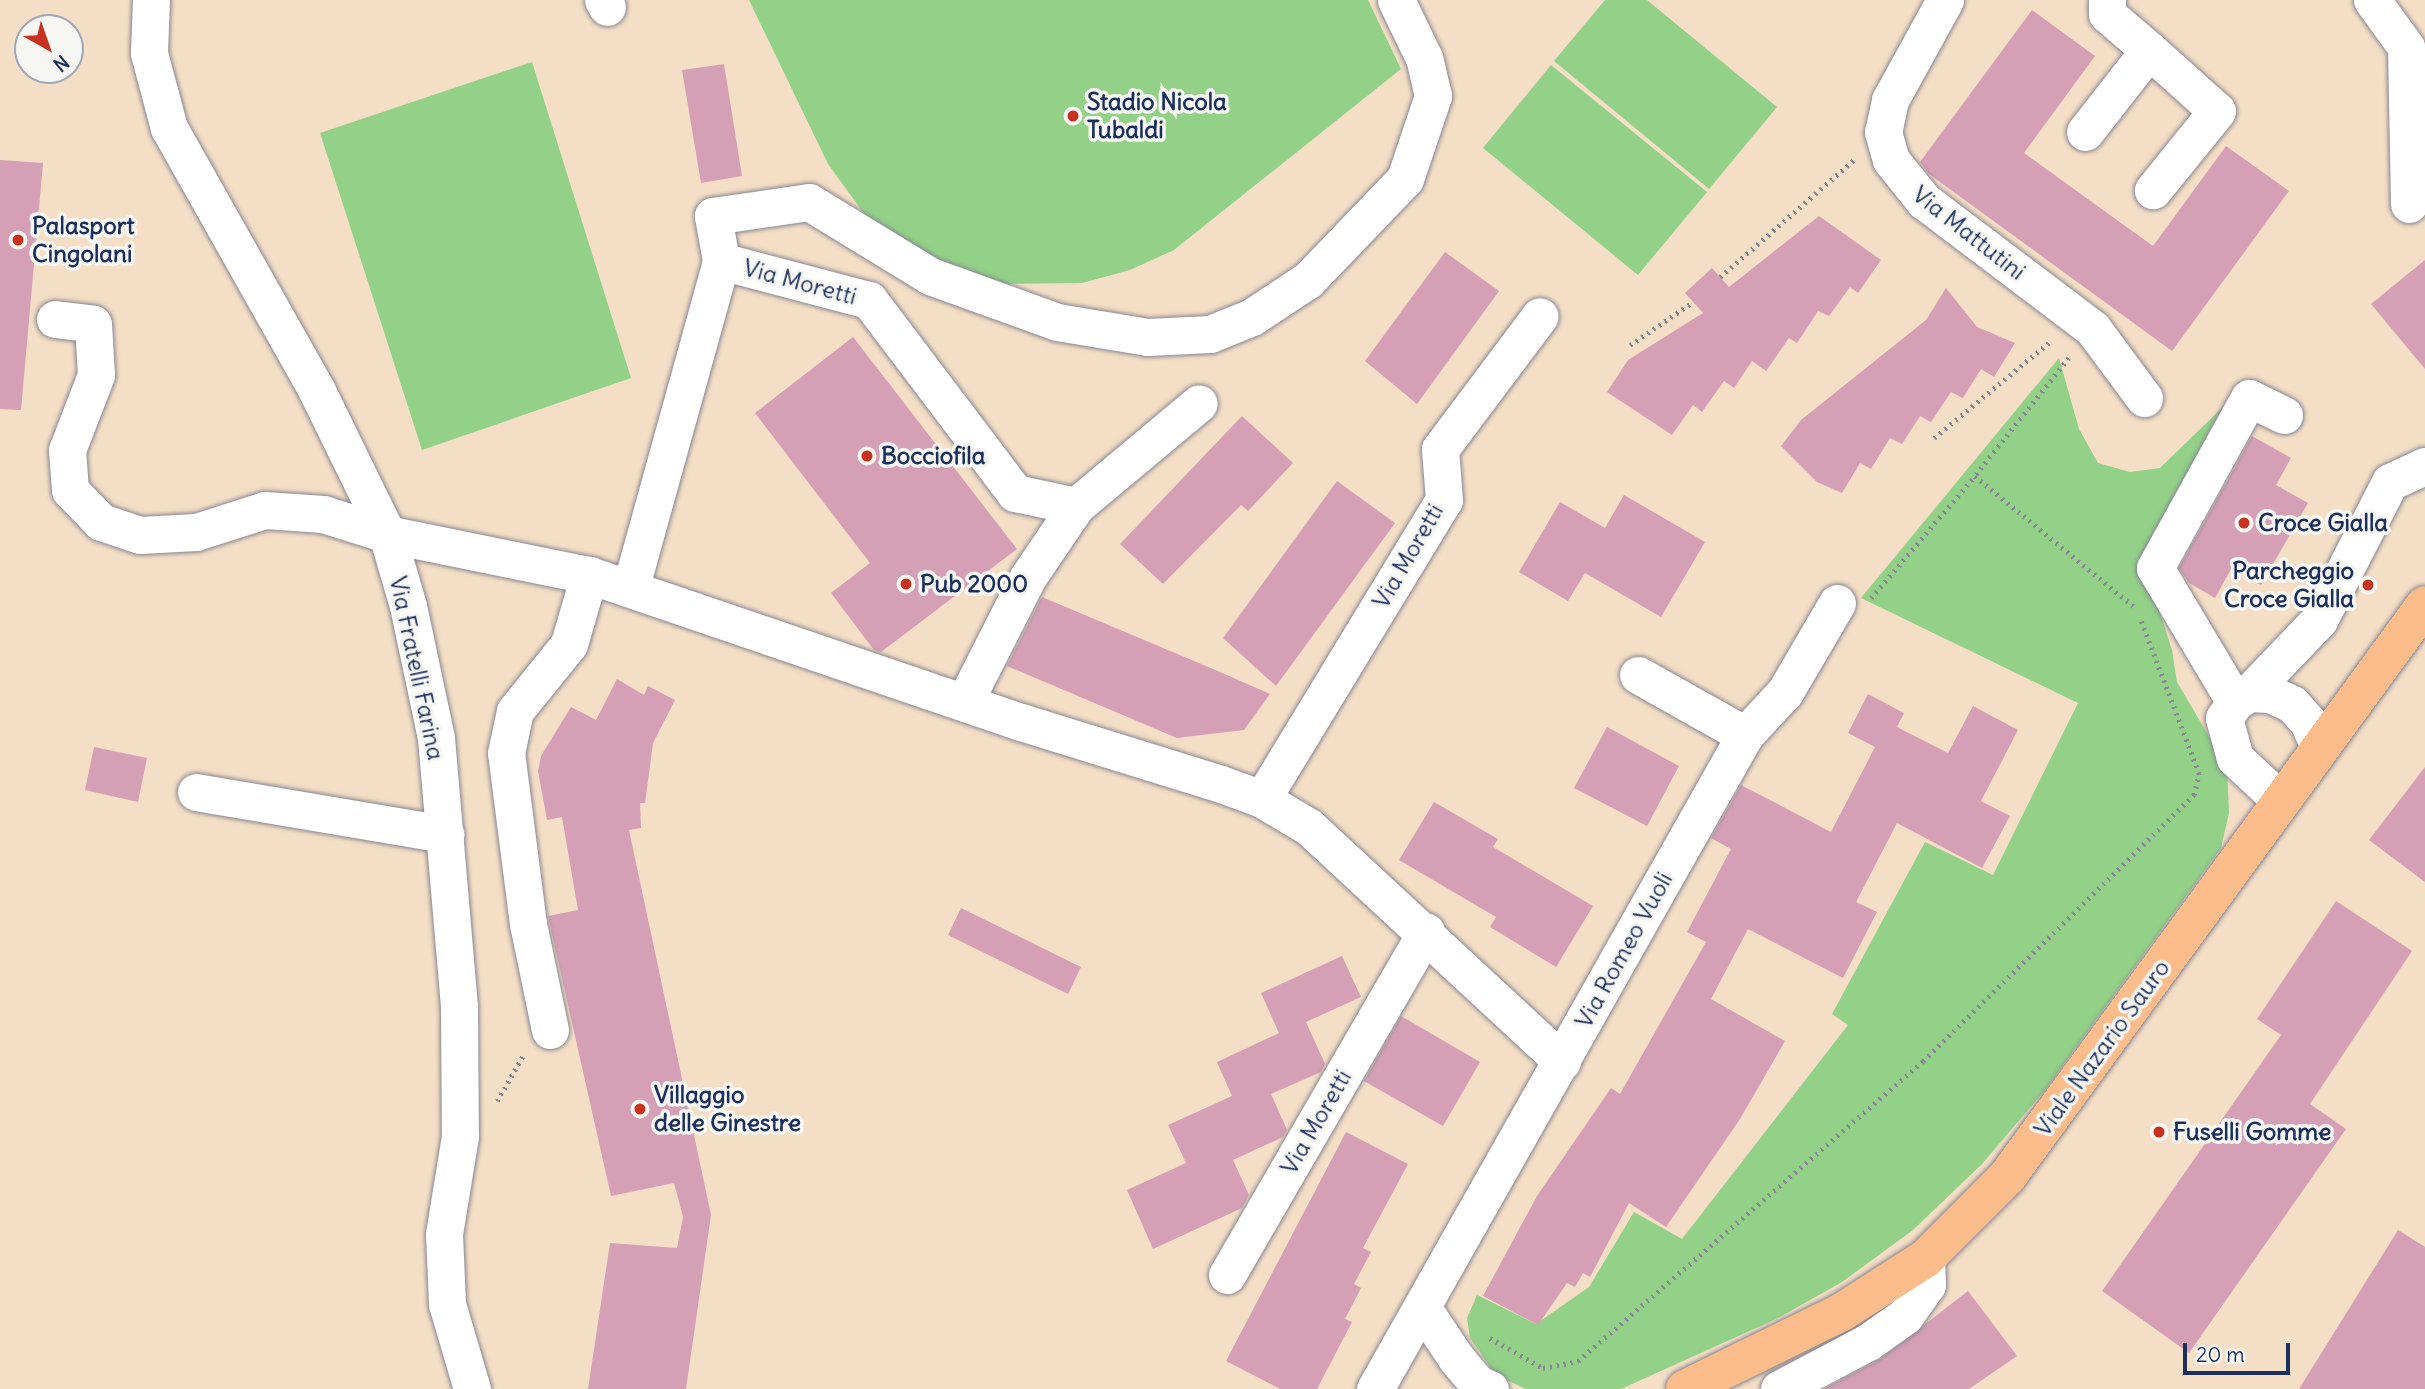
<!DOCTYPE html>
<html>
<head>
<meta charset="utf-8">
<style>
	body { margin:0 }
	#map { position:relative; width:2425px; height:1389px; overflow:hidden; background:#f4dec5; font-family:Delius,sans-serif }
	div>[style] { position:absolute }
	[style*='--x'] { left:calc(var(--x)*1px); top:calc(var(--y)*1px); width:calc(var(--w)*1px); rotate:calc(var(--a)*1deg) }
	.green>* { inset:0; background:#92d187 }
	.building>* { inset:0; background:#d5a0b6 }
	.path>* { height:4.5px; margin-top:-2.25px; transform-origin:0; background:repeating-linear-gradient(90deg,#888692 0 2px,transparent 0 7px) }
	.roads { filter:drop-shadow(0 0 2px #888692) drop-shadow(0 0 2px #888692) }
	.minor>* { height:37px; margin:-18.5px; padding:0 18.5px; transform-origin:18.5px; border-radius:18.5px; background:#fff }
	.major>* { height:38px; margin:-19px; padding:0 19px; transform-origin:19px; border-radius:19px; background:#fabc8b }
	.dots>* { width:19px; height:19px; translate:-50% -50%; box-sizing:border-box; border:4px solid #f6f6f2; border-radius:50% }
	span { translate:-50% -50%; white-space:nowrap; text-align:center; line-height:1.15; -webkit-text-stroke:7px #f6f6f2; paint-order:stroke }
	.poi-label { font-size:24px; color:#1b2f5e; font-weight:700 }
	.left { translate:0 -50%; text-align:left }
	.right { translate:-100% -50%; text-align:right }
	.street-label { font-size:24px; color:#1b2f5e }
	.north { position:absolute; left:14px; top:14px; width:70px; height:70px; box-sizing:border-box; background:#f6f6f2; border:2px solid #9ea6b7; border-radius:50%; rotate:140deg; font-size:19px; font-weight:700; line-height:28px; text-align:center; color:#1b2f5e }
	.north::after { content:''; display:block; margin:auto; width:24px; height:32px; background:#c8321e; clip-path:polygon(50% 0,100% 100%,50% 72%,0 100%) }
	.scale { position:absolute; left:2183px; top:1343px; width:107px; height:32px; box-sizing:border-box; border:4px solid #1b2f5e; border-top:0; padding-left:9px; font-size:21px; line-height:24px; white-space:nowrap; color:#1b2f5e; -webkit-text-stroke:5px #f6f6f2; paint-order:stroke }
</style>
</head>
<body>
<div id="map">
	<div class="green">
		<div style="clip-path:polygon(749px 0,1368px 0,1401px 69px,1174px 250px,1130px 270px,1082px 283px,1004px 284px,934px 260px,865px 215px,828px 164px)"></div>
		<div style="clip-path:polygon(1605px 0,1647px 0,1777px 107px,1709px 189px,1554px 61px)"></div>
		<div style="clip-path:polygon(532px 62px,631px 378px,422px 450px,320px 133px)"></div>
		<div style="clip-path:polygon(1551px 65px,1707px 192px,1638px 275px,1483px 148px)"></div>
		<div style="clip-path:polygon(2059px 358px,2079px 429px,2098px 463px,2130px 472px,2160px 468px,2228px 402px,2142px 557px,2172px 650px,2177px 682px,2227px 767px,2229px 813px,2221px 848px,2045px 1090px,1982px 1164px,1913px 1230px,1842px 1282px,1776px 1319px,1621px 1389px,1526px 1389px,1496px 1375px,1470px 1338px,1467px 1318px,1477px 1295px,1536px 1324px,1589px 1287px,1634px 1212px,1682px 1239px,1848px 1025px,1832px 1014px,1925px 842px,1993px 875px,2078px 703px,1861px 598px)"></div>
	</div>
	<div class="building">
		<div style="clip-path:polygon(2032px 10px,2095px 56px,2024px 153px,2153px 246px,2226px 146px,2289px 191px,2172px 351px,1929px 174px,1920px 162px)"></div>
		<div style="clip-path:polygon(724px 64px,742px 176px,701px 183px,682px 70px)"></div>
		<div style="clip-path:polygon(0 160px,43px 163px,21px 410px,0 409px)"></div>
		<div style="clip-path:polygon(1819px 216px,1881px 260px,1858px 293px,1850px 287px,1829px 316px,1818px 311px,1797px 343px,1789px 338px,1766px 371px,1752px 361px,1734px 388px,1724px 381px,1702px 412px,1693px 405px,1672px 435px,1607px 392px,1628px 360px,1703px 313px,1685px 293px,1712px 268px,1729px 287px)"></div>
		<div style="clip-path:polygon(1445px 252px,1499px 291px,1417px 404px,1365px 361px)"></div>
		<div style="clip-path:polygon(2425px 260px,2425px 369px,2371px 304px)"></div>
		<div style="clip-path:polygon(1946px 288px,1977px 327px,2015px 343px,1994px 377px,1981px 369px,1963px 398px,1951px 392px,1931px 422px,1920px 416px,1902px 444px,1890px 438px,1871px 469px,1860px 463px,1842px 493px,1817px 482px,1781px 446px,1801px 420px,1926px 320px)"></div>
		<div style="clip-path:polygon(853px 337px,1017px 549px,881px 652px,874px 650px,831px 593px,870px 563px,755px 413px)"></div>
		<div style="clip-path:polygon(1242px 416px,1293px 463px,1248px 511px,1241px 505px,1163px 584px,1120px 544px)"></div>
		<div style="clip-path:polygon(2252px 436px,2291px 458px,2276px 485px,2308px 503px,2261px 585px,2231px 569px,2215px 598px,2189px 583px,2179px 568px)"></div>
		<div style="clip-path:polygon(1337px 481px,1395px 523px,1276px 686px,1223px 638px)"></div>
		<div style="clip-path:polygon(1624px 495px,1705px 542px,1661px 617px,1585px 573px,1568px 601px,1519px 572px,1560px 502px,1605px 528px)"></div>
		<div style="clip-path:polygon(1042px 597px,1213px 669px,1270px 694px,1244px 730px,1177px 738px,1007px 666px)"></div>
		<div style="clip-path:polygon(617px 679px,644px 695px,648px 686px,675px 700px,653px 743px,645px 803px,640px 803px,641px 828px,629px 830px,711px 1215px,686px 1389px,588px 1389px,610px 1243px,677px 1248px,683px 1217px,674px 1183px,611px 1196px,548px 916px,578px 910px,562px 817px,547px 820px,538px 771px,541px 756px,571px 707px,596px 720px)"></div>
		<div style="clip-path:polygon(1868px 694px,1904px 713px,1897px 727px,1948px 753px,1973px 706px,2018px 730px,1981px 801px,2010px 816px,1982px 868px,1897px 823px,1856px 902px,1877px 912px,1843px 978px,1748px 929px,1711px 999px,1785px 1041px,1740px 1119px,1666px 1227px,1629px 1203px,1590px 1277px,1583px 1273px,1575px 1287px,1567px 1283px,1538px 1325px,1483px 1296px,1537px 1196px,1611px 1088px,1620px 1094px,1706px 942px,1687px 932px,1731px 849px,1711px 838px,1741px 785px,1831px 832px,1875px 747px,1848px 733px)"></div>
		<div style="clip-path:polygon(1607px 727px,1679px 766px,1647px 826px,1574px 788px)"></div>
		<div style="clip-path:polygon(94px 747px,147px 758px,138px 802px,85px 790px)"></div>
		<div style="clip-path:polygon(2425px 767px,2425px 882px,2369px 840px)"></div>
		<div style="clip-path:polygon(1434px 802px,1498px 839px,1493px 847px,1593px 906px,1556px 967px,1490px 927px,1496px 917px,1399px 860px)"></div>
		<div style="clip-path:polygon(2336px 901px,2412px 951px,2310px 1104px,2346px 1129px,2189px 1353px,2102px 1291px,2281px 1035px,2257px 1019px)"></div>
		<div style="clip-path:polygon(961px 908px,1081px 967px,1068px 994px,948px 935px)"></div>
		<div style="clip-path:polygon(1342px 956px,1361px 997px,1306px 1022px,1325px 1064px,1321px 1072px,1271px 1094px,1287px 1130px,1283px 1137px,1233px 1160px,1249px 1195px,1242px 1208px,1153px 1249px,1127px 1190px,1186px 1163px,1168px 1125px,1232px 1096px,1217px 1062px,1279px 1033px,1261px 993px)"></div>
		<div style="clip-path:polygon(1401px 1016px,1480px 1062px,1443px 1126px,1364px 1081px)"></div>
		<div style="clip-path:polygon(1346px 1132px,1408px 1164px,1363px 1248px,1371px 1252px,1354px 1284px,1361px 1288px,1345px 1319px,1352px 1322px,1317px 1389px,1280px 1389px,1226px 1361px)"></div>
		<div style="clip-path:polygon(2398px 1230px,2425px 1247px,2425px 1389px,2299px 1389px)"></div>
		<div style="clip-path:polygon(1968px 1291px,2017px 1356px,1969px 1389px,1824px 1389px,1880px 1359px)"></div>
	</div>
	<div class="path">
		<div style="--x:1720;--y:277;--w:179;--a:-41.2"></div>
		<div style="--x:1630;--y:345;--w:76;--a:-34.3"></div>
		<div style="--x:2069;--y:358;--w:151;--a:128.5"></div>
		<div style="--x:1975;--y:476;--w:205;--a:39.4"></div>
		<div style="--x:1934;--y:438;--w:152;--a:-39.7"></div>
		<div style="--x:1871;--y:598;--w:160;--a:-49.6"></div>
		<div style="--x:497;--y:1101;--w:54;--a:-60.1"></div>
		<div style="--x:1490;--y:1338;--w:61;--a:29.5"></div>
		<div style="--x:1543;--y:1368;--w:36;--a:-11"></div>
		<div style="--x:1578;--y:1361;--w:457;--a:-41"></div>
		<div style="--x:1923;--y:1061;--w:380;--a:-44.5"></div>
		<div style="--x:2194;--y:795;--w:22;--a:-77"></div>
		<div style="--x:2199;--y:774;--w:166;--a:-110.8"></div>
	</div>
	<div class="roads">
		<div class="minor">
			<div style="--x:151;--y:0;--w:53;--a:92.2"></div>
			<div style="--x:149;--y:53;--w:78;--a:75.1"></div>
			<div style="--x:169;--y:128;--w:300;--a:60.6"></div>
			<div style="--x:316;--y:389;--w:161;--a:63.9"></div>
			<div style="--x:387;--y:534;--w:75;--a:73.7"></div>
			<div style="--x:408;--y:606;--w:135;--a:78"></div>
			<div style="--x:436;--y:738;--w:269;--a:85.1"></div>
			<div style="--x:459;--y:1006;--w:130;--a:89.6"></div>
			<div style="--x:460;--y:1136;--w:99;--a:99.3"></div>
			<div style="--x:444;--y:1234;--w:70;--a:87.5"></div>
			<div style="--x:447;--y:1304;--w:89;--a:73.6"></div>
			<div style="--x:603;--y:0;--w:8;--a:60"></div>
			<div style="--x:1945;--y:0;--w:114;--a:118.8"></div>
			<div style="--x:1890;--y:100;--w:33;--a:102"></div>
			<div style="--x:1883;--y:132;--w:29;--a:74"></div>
			<div style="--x:1891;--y:160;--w:53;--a:51.2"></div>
			<div style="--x:1924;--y:201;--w:212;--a:37.1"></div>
			<div style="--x:2093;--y:329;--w:86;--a:53.5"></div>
			<div style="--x:2372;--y:0;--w:58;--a:54.1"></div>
			<div style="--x:2406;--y:47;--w:157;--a:88.9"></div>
			<div style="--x:2149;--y:50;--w:91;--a:41.9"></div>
			<div style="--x:2217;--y:111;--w:102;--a:129"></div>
			<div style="--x:2085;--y:132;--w:104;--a:-52"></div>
			<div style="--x:2149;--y:50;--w:55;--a:-139.4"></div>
			<div style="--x:2107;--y:14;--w:14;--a:-90"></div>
			<div style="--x:721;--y:261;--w:153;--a:14.8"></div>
			<div style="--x:869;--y:300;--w:242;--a:52.9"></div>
			<div style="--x:1015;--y:493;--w:62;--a:12"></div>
			<div style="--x:55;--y:319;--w:38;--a:7"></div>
			<div style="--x:93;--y:324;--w:51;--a:86.6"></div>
			<div style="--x:96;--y:375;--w:80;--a:111.1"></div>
			<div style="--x:67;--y:450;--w:40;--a:85.7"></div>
			<div style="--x:70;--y:490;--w:45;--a:45.9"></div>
			<div style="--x:101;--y:522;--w:41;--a:18.4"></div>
			<div style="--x:140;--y:535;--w:56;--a:-3.1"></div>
			<div style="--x:196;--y:532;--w:72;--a:-17.7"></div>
			<div style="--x:265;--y:510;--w:58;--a:3.9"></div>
			<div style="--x:323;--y:514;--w:67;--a:17.4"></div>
			<div style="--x:387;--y:534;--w:206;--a:11.5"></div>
			<div style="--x:589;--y:575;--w:456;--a:18.8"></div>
			<div style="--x:1021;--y:722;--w:209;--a:17.2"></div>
			<div style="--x:1221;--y:784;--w:44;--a:20.1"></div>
			<div style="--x:1262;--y:799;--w:55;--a:30.8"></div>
			<div style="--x:1309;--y:827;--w:345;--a:42.8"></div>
			<div style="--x:631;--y:586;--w:337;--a:-74.5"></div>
			<div style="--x:721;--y:261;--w:46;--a:-100.1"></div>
			<div style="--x:713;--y:216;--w:97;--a:-8.3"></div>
			<div style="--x:809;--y:202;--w:142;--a:31.4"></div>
			<div style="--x:930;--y:276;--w:135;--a:19.9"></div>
			<div style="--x:1057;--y:322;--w:92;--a:9.4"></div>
			<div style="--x:1148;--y:337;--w:62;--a:-2.8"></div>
			<div style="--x:1210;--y:334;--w:45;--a:-22"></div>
			<div style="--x:1252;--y:317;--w:67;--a:-33.5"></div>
			<div style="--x:1308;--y:280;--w:140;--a:-46.2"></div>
			<div style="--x:1405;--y:179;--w:88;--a:-71.4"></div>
			<div style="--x:1433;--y:96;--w:39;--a:-103"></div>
			<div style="--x:1424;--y:58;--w:64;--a:-115.8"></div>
			<div style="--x:1638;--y:675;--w:123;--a:29.3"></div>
			<div style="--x:2249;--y:693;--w:101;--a:-46.2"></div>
			<div style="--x:2319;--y:620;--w:155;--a:-62.8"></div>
			<div style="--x:2390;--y:482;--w:38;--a:-25"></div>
			<div style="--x:965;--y:701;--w:139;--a:-63.1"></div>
			<div style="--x:1028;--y:577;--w:86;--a:-55.9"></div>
			<div style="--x:1076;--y:506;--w:160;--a:-39.9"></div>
			<div style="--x:2235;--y:702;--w:156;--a:-120.8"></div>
			<div style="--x:2155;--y:568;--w:194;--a:-61.1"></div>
			<div style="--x:2249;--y:398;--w:39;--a:26"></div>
			<div style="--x:196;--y:792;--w:253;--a:9.6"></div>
			<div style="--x:1262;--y:799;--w:350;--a:-58.7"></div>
			<div style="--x:1444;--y:500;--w:51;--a:-94.5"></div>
			<div style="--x:1440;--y:449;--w:166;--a:-53.1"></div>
			<div style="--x:2280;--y:800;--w:62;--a:-137"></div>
			<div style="--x:2235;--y:758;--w:41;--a:-105.4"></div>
			<div style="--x:2224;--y:718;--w:19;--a:-55"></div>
			<div style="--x:2235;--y:702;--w:17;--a:-33"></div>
			<div style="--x:2249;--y:693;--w:21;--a:3"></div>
			<div style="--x:2270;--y:694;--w:24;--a:24"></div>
			<div style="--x:2292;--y:704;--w:24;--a:48"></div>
			<div style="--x:2308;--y:722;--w:27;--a:66"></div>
			<div style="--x:550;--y:1030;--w:108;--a:-101.7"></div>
			<div style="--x:528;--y:924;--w:172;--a:-97.3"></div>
			<div style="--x:506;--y:753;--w:43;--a:-77.9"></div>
			<div style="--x:515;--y:711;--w:86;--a:-51.1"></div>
			<div style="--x:569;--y:644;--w:72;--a:-73.8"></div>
			<div style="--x:1227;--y:1275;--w:397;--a:-59.9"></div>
			<div style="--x:1422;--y:1307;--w:61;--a:56.3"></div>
			<div style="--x:1456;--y:1358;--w:34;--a:50"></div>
			<div style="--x:1478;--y:1384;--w:13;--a:23"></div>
			<div style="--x:1375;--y:1389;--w:751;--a:-60.5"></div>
			<div style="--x:1745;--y:735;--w:59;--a:-47.1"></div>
			<div style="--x:1785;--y:692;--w:103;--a:-59.7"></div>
			<div style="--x:1779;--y:1389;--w:101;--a:-27.8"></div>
			<div style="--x:1868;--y:1342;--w:45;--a:-35.1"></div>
			<div style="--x:1905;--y:1316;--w:38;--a:-55"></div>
			<div style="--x:1927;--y:1285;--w:27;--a:-92"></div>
		</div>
		<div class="major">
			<div style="--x:1685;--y:1389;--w:175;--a:-26.1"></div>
			<div style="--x:1842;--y:1312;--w:100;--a:-32.7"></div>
			<div style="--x:1926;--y:1258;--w:115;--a:-45"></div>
			<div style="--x:2007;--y:1177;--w:708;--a:-53.84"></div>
		</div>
	</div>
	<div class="dots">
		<div style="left:1073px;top:116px;background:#c8321e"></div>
		<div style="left:18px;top:240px;background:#c8321e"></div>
		<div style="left:867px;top:456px;background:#c8321e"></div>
		<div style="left:2244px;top:523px;background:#c8321e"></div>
		<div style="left:906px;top:584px;background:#c8321e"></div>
		<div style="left:2368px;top:585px;background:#c8321e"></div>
		<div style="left:640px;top:1109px;background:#c8321e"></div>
		<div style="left:2159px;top:1132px;background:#c8321e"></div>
	</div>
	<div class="poi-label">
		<span class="left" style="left:1087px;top:116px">Stadio Nicola<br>Tubaldi</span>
		<span class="left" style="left:32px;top:240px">Palasport<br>Cingolani</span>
		<span class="left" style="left:881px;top:456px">Bocciofila</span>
		<span class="left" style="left:2258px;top:523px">Croce Gialla</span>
		<span class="right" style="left:2354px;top:585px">Parcheggio<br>Croce Gialla</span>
		<span class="left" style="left:920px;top:584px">Pub 2000</span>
		<span class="left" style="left:654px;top:1109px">Villaggio<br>delle Ginestre</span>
		<span class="left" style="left:2173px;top:1132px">Fuselli Gomme</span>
	</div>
	<div class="street-label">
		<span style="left:1969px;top:233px;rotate:38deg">Via Mattutini</span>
		<span style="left:800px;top:282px;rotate:15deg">Via Moretti</span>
		<span style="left:1408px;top:556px;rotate:-60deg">Via Moretti</span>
		<span style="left:417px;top:668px;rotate:78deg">Via Fratelli Farina</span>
		<span style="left:1624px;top:950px;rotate:-61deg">Via Romeo Vuoli</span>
		<span style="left:2102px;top:1048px;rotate:-54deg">Viale Nazario Sauro</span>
		<span style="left:1316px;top:1122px;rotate:-60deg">Via Moretti</span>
	</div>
	<div class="north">N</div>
	<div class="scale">20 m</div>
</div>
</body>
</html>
